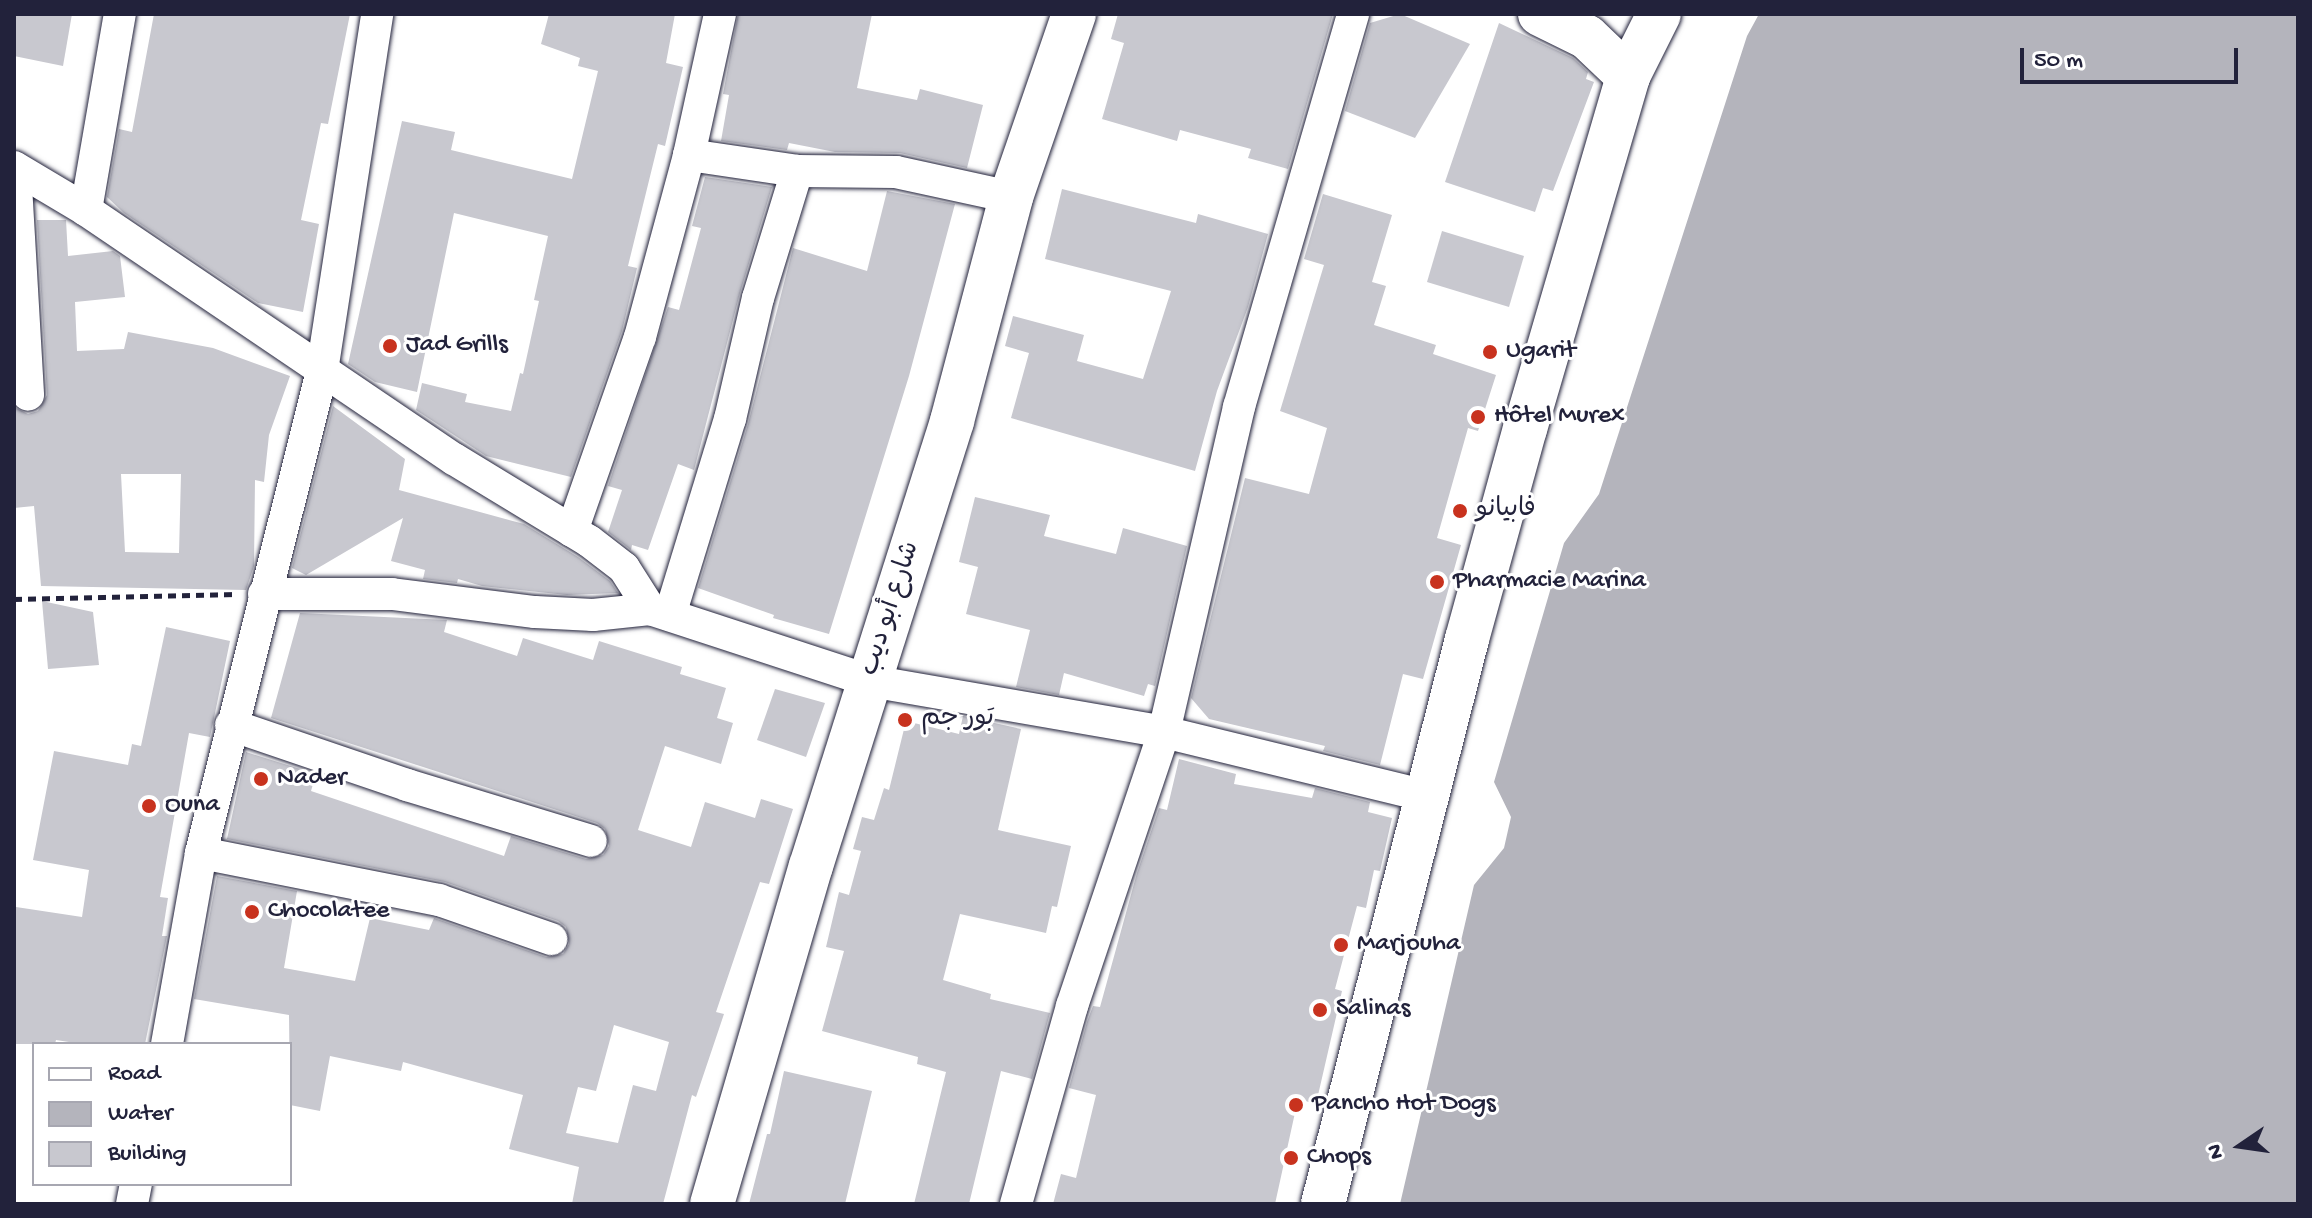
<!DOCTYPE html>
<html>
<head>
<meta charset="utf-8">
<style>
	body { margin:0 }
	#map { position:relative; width:2312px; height:1218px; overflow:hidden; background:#fff; font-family:"Gochi Hand","Playpen Sans Arabic",sans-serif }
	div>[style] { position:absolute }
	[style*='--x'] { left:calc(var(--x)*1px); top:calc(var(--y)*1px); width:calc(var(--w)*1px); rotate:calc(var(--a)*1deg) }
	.water>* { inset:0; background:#b4b4bc }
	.building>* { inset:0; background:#c8c8cf }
	.path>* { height:5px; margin-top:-2.5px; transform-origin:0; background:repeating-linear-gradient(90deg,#22223b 0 8px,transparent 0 14px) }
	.roads { filter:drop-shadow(0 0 2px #22223b) drop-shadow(0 0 2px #22223b) }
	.minor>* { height:32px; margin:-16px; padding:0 16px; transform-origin:16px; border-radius:16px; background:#fff }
	.secondary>* { height:44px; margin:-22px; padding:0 22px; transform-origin:22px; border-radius:22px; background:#fff }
	.dots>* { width:22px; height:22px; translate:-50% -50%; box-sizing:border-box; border:4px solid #fff; border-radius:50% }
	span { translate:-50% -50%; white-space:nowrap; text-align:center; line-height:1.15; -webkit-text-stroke:6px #fff; paint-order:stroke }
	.poi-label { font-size:26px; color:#22223b }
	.left { translate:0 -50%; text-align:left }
	.street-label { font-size:26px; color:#22223b }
	.frame { position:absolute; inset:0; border:16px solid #22223b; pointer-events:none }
	.legend { position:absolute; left:32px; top:1042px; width:260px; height:144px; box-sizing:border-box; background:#fff; border:2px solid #a7a7b1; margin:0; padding:10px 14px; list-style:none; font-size:24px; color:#22223b }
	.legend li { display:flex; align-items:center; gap:16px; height:40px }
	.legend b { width:40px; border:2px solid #a7a7b1 }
	.north { position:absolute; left:2200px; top:1106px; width:80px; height:80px; -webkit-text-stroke:6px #fff; paint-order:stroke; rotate:257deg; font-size:22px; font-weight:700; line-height:32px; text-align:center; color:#22223b }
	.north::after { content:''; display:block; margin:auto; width:28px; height:36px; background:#22223b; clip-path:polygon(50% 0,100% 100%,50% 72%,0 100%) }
	.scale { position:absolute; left:2020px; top:48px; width:218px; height:36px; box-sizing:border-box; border:4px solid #22223b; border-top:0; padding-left:10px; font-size:24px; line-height:28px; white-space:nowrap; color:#22223b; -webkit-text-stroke:6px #fff; paint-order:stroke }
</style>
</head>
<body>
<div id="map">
	<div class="water">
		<div style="clip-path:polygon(1759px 14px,2298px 14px,2298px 1204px,1400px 1204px,1474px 885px,1504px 848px,1511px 817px,1494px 782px,1564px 543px,1599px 494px,1747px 36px)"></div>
	</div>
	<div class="building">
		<div style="clip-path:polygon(14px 14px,72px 14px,63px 66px,14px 56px)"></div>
		<div style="clip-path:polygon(154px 14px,350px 14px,328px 124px,321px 123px,301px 220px,319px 224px,303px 312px,258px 303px,124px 213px,107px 197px,119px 129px,132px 132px)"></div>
		<div style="clip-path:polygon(549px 14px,675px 14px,666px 63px,683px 67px,665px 146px,658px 144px,628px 266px,637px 268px,622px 331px,571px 477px,486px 456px,416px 410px,422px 383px,467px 394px,465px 402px,511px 411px,520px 373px,523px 374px,539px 301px,534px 300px,548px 236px,454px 213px,417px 392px,375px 382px,348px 364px,402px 121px,455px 132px,451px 150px,572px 179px,598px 71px,578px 66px,580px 58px,541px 44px)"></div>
		<div style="clip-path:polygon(738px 14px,872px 14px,857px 88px,917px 100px,920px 89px,983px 105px,967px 168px,900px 153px,835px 152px,789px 143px,787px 150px,721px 141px,729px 95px,723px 94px)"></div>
		<div style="clip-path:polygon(1118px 14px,1333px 14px,1288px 169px,1248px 158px,1251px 149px,1180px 130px,1177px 141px,1102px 119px,1124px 43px,1111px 39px)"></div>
		<div style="clip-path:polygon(1400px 14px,1470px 44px,1415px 138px,1345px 111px,1370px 23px)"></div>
		<div style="clip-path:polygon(1499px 23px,1573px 58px,1588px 72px,1586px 79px,1594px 82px,1553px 191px,1543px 188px,1535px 212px,1445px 182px)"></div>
		<div style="clip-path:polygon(705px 177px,772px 187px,740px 293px,694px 470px,678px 464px,648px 550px,632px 545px,631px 550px,608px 532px,622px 490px,608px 486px,668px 307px,679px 310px,701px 228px,692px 226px)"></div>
		<div style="clip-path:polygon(1062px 189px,1196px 223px,1198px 214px,1268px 234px,1248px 307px,1217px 391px,1195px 471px,1011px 418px,1029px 353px,1005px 346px,1013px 316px,1084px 335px,1077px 361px,1143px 379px,1171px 291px,1045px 259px)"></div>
		<div style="clip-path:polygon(887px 191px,955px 204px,909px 376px,829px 634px,773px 618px,774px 615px,698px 588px,748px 424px,793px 248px,867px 271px)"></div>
		<div style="clip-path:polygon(1323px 194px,1392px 215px,1372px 282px,1386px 286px,1374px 325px,1436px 345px,1433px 354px,1496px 375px,1478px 431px,1468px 428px,1437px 538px,1461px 545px,1423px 679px,1403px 674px,1380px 765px,1323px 751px,1325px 746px,1209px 719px,1191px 698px,1245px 478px,1309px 494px,1327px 428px,1280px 411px,1324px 265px,1304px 259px)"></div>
		<div style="clip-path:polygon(evenodd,37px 220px,66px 220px,68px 256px,113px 251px,120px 256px,125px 297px,75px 302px,77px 351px,124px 349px,128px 332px,213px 348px,290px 376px,269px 435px,264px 482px,255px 480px,254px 566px,246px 590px,41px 586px,34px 506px,14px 508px,14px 407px,28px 414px,38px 411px,47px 395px,37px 220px,121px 474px,181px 474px,179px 553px,125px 552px,121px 474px)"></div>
		<div style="clip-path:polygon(1442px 231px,1524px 256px,1509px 307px,1427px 282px)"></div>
		<div style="clip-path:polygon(333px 406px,405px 459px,399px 490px,524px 524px,578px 557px,610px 581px,618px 593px,567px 595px,482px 586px,458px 579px,457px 583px,423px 579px,425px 570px,391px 561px,403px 518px,306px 575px,292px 568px)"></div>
		<div style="clip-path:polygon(975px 497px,1050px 515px,1044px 536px,1116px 554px,1123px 528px,1187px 546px,1155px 686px,1148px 684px,1144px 696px,1064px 673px,1059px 695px,1016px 687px,1030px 630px,966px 614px,978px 567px,959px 562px)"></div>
		<div style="clip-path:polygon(42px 601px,93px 612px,99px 665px,48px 669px)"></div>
		<div style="clip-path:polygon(evenodd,300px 613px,447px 620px,444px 632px,517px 656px,523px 638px,593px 660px,599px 641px,682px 667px,680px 674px,726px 688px,717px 718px,733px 723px,721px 764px,665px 746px,638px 830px,691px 847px,705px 802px,755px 818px,761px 799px,793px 809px,769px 884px,760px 882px,716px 1012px,724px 1014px,696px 1097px,692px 1095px,663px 1204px,572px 1204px,579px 1167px,509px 1149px,523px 1095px,403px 1062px,401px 1071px,330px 1056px,320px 1111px,290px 1105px,289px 1015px,194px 999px,217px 876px,297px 891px,284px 968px,355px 981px,370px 918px,429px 930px,434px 918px,546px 957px,563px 954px,569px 944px,566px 927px,558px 921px,445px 882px,227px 839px,246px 752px,316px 774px,311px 791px,504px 856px,511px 836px,586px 859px,603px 855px,609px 846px,605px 829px,597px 823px,271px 718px,300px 613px,614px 1025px,669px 1042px,656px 1091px,633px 1085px,618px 1143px,566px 1133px,578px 1087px,596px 1091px,614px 1025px)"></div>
		<div style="clip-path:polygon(166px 627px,230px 641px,210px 737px,189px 733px,160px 897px,168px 898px,162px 936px,167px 936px,145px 1044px,82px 1044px,56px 1040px,55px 1044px,14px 1044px,16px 907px,82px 917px,89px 870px,33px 860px,54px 751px,128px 765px,132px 744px,141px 746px)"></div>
		<div style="clip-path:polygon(775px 689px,825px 703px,806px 757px,757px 740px)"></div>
		<div style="clip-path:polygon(963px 716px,1021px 729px,998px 830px,1071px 846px,1057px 907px,1052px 906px,1046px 933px,960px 914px,943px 980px,991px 994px,990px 999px,1050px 1013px,1032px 1079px,1001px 1071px,969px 1204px,914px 1204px,946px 1072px,917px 1064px,918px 1057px,822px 1031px,844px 951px,826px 947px,839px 892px,849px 895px,861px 851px,853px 849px,862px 817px,874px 820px,884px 788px,889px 790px,906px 721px,959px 734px)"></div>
		<div style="clip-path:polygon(1179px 759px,1236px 774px,1234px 784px,1312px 798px,1315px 788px,1370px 802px,1368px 812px,1392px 818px,1380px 871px,1374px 870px,1366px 908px,1357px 906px,1335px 989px,1342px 991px,1316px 1104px,1298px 1099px,1275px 1204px,1053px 1204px,1061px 1174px,1076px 1178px,1096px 1095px,1069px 1088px,1087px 1022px,1093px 1006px,1100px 1007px,1137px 873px,1159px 808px,1167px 810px)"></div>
		<div style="clip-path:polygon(784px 1071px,872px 1091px,845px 1204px,749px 1204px,767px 1134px,770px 1134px)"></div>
	</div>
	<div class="path">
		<div style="--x:14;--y:599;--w:223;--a:-1.3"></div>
	</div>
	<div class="roads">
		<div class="minor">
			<div style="--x:689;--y:155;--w:109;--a:8.4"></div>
			<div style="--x:797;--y:171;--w:99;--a:0.6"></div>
			<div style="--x:896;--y:172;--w:118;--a:12.3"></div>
			<div style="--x:14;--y:167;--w:84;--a:30.8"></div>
			<div style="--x:86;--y:210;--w:444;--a:34.1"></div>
			<div style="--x:454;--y:459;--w:158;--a:31.3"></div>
			<div style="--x:589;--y:541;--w:44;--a:37.6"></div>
			<div style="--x:624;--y:568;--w:49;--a:57.6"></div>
			<div style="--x:650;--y:609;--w:231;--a:18.1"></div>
			<div style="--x:870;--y:681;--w:298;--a:9.8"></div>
			<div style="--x:1164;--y:732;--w:271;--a:13.7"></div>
			<div style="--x:15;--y:168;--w:227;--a:86.7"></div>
			<div style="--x:86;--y:210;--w:199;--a:-80.2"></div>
			<div style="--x:572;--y:531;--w:206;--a:-70.7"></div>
			<div style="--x:640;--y:337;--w:188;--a:-74.9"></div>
			<div style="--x:689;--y:155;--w:144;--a:-77.6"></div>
			<div style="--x:264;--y:594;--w:128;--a:0"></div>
			<div style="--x:392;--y:594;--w:144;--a:7.2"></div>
			<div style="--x:535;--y:612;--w:58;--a:3"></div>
			<div style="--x:593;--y:615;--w:57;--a:-6"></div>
			<div style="--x:670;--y:615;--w:205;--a:-73"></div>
			<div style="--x:730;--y:419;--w:124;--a:-77"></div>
			<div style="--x:758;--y:298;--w:133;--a:-72.9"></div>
			<div style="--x:231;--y:725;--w:186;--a:18.8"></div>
			<div style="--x:407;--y:785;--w:192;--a:16.9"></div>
			<div style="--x:201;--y:853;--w:243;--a:11.2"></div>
			<div style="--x:439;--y:900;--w:119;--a:19.2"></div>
			<div style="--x:167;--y:1044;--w:194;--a:-79.9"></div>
			<div style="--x:201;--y:853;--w:497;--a:-75.9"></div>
			<div style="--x:322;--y:371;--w:361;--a:-81.2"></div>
			<div style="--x:132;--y:1204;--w:20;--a:-79"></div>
			<div style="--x:1016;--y:1204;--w:206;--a:-74.2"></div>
			<div style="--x:1072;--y:1006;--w:289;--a:-71.4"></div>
			<div style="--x:1164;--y:732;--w:334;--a:-77"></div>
			<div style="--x:1239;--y:407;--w:409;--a:-73.8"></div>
		</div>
		<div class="secondary">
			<div style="--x:1540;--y:14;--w:52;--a:26.1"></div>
			<div style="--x:1587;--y:37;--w:57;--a:43.6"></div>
			<div style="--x:712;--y:1204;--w:352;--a:-73.7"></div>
			<div style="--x:811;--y:866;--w:467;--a:-72.4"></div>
			<div style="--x:952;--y:421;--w:232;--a:-75.2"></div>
			<div style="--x:1011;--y:197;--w:194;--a:-71"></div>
			<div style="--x:1323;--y:1204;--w:583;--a:-75.7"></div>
			<div style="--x:1467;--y:639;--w:218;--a:-74.6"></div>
			<div style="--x:1525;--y:429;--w:368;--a:-73.7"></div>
			<div style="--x:1628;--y:76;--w:69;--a:-63.4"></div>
		</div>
	</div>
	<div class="dots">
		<div style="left:390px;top:346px;background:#c8321e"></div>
		<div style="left:1490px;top:352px;background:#c8321e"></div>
		<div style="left:1478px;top:417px;background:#c8321e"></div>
		<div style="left:1460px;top:511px;background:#c8321e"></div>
		<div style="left:1437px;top:582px;background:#c8321e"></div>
		<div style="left:905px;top:720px;background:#c8321e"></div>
		<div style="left:261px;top:779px;background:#c8321e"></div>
		<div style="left:149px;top:806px;background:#c8321e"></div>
		<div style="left:252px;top:912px;background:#c8321e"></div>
		<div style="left:1341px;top:945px;background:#c8321e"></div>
		<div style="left:1320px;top:1010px;background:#c8321e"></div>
		<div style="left:1296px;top:1105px;background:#c8321e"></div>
		<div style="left:1291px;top:1158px;background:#c8321e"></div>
	</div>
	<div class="poi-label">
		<span class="left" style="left:406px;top:346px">Jad Grills</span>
		<span class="left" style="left:1506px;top:352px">Ugarit</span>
		<span class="left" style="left:1494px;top:417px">Hôtel Murex</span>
		<span class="left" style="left:1476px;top:511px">فابيانو</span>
		<span class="left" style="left:1453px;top:582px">Pharmacie Marina</span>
		<span class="left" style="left:921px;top:720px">بَور جم</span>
		<span class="left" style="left:277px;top:779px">Nader</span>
		<span class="left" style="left:165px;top:806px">Ouna</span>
		<span class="left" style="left:268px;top:912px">Chocolatee</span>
		<span class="left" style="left:1357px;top:945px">Marjouha</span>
		<span class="left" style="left:1336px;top:1010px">Salinas</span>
		<span class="left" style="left:1312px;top:1105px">Pancho Hot Dogs</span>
		<span class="left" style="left:1307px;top:1158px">Chops</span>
	</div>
	<div class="street-label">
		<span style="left:892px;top:609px;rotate:-72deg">شارع أبو ديب</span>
	</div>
	<div class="frame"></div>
	<ul class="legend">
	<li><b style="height:10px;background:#fff"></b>Road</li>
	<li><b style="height:22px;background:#b4b4bc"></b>Water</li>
	<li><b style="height:22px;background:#c8c8cf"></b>Building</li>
	</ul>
	<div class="north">N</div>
	<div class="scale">50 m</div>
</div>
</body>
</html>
